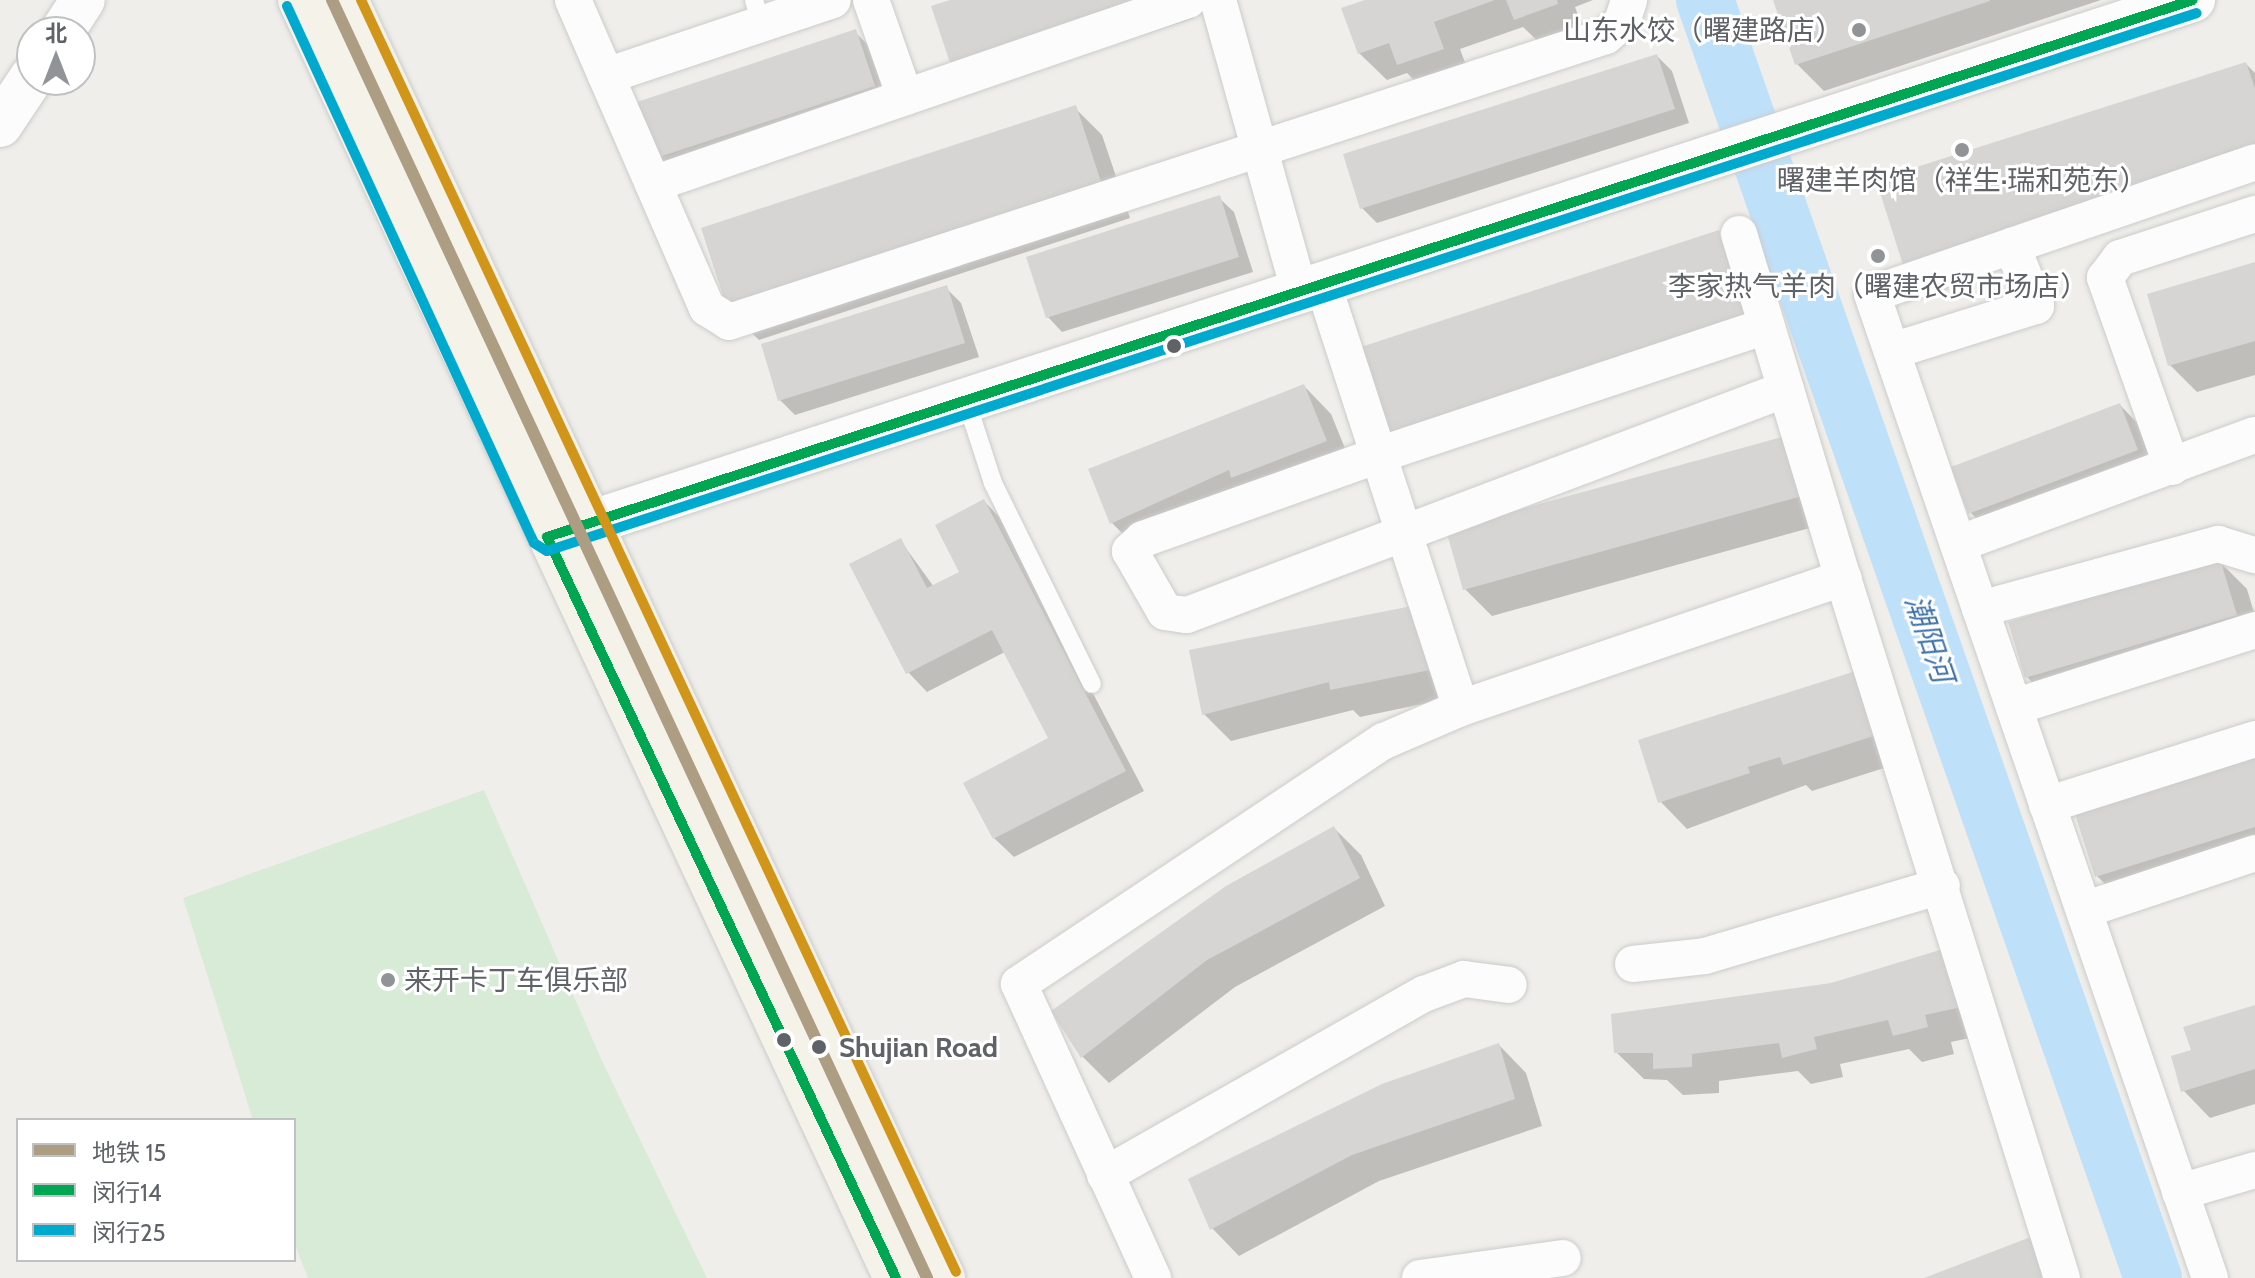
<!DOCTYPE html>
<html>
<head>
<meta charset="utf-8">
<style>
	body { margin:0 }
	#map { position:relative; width:2255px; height:1278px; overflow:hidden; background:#efeeea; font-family:Cabin,"Noto Sans SC",sans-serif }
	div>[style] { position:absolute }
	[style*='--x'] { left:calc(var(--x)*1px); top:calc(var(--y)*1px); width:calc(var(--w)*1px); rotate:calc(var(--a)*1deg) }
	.green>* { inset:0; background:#d8ebd6 }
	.shadow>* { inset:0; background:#0003 }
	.river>* { height:58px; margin:-29px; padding:0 29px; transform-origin:29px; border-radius:29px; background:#bfe0f9 }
	.building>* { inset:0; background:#d6d5d3 }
	.roads { filter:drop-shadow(0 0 2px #cbcccc) drop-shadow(0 0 2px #cbcccc) }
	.lane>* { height:18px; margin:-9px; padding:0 9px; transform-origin:9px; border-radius:9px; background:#fdfcfc }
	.street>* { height:36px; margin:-18px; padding:0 18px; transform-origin:18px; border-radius:18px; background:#fdfcfc }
	.secondary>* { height:44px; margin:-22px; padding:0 22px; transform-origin:22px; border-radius:22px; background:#fdfcfc }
	.primary>* { height:44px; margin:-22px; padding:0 22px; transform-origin:22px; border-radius:22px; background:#f4f2e9 }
	.bus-1>* { height:10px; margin:-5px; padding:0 5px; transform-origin:5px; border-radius:5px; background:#00a651 }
	.bus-2>* { height:10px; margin:-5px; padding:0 5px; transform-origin:5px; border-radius:5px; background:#00a9ce }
	.bus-3>* { height:10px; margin:-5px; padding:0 5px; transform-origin:5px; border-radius:5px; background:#d1951a }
	.metro-1>* { height:12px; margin:-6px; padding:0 6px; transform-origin:6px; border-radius:6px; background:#ad9d82 }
	.dots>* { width:22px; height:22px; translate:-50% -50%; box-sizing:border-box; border:4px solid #fff; border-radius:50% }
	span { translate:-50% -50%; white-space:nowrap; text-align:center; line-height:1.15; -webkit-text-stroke:6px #fff; paint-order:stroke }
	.poi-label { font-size:28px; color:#5f6368 }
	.right { translate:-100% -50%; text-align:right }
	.left { translate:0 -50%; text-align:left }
	.stop-label { font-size:28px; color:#5f6368; font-weight:700 }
	.water-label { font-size:30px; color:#4174aa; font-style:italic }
	.legend { position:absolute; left:16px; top:1118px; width:280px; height:144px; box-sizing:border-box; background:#fff; border:2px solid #bfc1c3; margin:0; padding:10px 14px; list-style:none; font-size:24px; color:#5f6368 }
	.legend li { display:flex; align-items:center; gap:16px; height:40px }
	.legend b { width:40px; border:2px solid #bfc1c3 }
	.north { position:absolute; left:16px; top:16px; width:80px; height:80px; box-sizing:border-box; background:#fff; border:2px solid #bfc1c3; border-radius:50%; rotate:0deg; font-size:22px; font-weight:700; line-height:32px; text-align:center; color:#5f6368 }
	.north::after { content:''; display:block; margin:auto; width:28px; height:36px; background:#919496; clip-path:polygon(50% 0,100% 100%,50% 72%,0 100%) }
</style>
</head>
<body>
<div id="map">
	<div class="green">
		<div style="clip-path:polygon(484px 790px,602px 1061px,707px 1278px,308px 1278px,294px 1242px,294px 1120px,253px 1120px,183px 898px)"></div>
	</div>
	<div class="shadow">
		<div style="clip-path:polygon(956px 0,1188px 0,1194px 18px,979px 89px)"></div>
		<div style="clip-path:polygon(1371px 0,1593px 0,1575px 7px,1584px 31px,1543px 46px,1523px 27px,1460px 49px,1470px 76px,1426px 92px,1407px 73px,1387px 80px,1359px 53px)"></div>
		<div style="clip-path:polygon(1776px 0,2101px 0,1824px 91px,1797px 64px)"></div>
		<div style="clip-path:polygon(855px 32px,882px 59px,901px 114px,685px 184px,658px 157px)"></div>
		<div style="clip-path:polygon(1657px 56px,1672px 71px,1689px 123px,1377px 223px,1362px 208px,1345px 156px)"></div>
		<div style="clip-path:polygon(2246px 64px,2255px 73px,2255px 174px)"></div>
		<div style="clip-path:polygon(1075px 108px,1102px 135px,1130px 218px,759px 340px,731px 313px)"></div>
		<div style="clip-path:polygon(1219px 198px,1234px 212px,1253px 272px,1062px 332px,1048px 317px)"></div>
		<div style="clip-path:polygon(2255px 264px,2255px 375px,2197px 392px,2170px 365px)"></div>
		<div style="clip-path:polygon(946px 288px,961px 303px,979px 357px,795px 415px,780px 400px)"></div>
		<div style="clip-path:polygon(1304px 386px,1331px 414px,1353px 468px,1139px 550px,1112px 523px)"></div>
		<div style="clip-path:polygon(2120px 405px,2147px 433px,2164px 477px,1997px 540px,1970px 512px)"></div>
		<div style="clip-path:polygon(1784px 439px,1828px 523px,1492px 616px,1465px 589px)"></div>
		<div style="clip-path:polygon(984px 501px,1003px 521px,1144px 791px,1014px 857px,994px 838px,1051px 739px,1005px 652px,927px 692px,908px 672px,900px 540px,934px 587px,962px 573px)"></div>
		<div style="clip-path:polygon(2220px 562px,2247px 589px,2255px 616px,2054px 704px,2027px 677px)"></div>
		<div style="clip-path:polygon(1416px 607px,1456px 697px,1360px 717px,1353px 710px,1231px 741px,1204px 714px)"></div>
		<div style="clip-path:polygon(1859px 673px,1906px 761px,1812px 791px,1806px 785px,1687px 829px,1660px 801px)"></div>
		<div style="clip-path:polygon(2255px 756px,2255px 862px,2125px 904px,2097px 876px,2077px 812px)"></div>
		<div style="clip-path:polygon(1334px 828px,1361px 855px,1385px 906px,1235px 987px,1109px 1083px,1082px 1056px)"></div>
		<div style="clip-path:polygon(1952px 949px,1997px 1032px,1951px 1042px,1954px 1054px,1922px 1062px,1909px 1049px,1840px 1064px,1843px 1077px,1811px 1084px,1798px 1071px,1719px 1081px,1719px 1093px,1683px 1095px,1667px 1080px,1644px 1079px,1616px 1052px)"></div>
		<div style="clip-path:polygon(2255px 1007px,2255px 1104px,2210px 1118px,2183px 1090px,2193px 1051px)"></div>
		<div style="clip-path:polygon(1499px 1045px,1526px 1073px,1542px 1126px,1379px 1181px,1239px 1256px,1212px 1228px)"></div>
	</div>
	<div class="river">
		<div style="--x:1705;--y:0;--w:1354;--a:70.68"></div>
	</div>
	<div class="building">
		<div style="clip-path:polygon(950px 0,1139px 0,1139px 1px,950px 63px,931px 6px)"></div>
		<div style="clip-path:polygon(1365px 0,1495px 0,1434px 22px,1444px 49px,1397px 65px,1389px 43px,1358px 54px,1341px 8px)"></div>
		<div style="clip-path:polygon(1506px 0,1557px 0,1558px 4px,1514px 20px)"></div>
		<div style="clip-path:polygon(1773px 0,1990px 0,1990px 1px,1795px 65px)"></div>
		<div style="clip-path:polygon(856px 29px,875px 86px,656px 158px,637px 102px)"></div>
		<div style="clip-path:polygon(1657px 54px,1675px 109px,1360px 209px,1343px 154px)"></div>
		<div style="clip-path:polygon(2246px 62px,2255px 89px,2255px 155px,1904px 268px,1876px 180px)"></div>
		<div style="clip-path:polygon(1076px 105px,1104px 191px,729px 314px,701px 228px)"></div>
		<div style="clip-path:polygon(1220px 195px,1239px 257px,1046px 318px,1026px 257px)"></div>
		<div style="clip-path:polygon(1719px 230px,1749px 321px,1392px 438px,1361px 347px)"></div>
		<div style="clip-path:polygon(2255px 262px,2255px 341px,2168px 366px,2147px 294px)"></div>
		<div style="clip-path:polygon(947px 285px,965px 343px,778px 401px,761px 344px)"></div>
		<div style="clip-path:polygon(1304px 384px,1327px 441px,1231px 478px,1229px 470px,1110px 524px,1088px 469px)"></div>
		<div style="clip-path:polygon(2120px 403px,2138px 450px,1968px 514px,1951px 467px)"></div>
		<div style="clip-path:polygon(1785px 436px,1802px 496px,1463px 590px,1446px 530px)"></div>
		<div style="clip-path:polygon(984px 499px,1126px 771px,993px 839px,963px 783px,1048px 738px,992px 630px,906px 674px,849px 564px,901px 538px,927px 588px,959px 572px,935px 525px)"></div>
		<div style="clip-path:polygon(2220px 559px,2237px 615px,2025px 678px,2008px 622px)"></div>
		<div style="clip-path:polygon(1417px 605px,1430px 670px,1330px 690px,1329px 682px,1202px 715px,1189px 650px)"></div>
		<div style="clip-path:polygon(1859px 670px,1880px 734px,1783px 765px,1780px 757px,1748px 767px,1750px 773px,1658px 803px,1638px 740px)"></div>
		<div style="clip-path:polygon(2255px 754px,2255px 827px,2095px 877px,2074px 811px)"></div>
		<div style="clip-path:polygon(1334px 826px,1360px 878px,1207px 960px,1081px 1058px,1051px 1011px,1226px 886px)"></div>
		<div style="clip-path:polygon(1953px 946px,1971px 1005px,1925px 1015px,1928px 1027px,1893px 1036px,1888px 1020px,1814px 1037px,1817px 1049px,1782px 1058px,1779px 1043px,1692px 1054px,1692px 1067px,1653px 1069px,1653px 1053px,1614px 1053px,1611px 1014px,1831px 983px)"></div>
		<div style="clip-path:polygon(2255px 1005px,2255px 1069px,2181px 1092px,2171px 1056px,2191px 1050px,2183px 1027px)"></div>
		<div style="clip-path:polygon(1499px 1043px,1515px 1099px,1352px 1155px,1210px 1230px,1188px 1179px,1382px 1084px)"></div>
		<div style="clip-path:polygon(2044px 1232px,2055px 1278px,1924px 1278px)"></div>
	</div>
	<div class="roads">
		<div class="lane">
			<div style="--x:754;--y:0;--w:25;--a:74"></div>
			<div style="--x:966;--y:400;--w:87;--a:72"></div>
			<div style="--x:993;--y:483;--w:224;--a:63.8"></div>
		</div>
		<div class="street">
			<div style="--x:573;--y:0;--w:336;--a:66.5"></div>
			<div style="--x:707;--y:308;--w:26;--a:32"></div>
			<div style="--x:729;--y:322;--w:922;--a:-18.06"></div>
			<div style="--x:1606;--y:36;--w:21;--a:-41"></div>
			<div style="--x:1622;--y:22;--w:23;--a:-72"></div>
			<div style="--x:871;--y:0;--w:103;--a:70.7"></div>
			<div style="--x:1218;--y:0;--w:302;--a:74.4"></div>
			<div style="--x:606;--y:76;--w:239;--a:-18.5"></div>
			<div style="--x:653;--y:184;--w:566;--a:-18.98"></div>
			<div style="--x:1739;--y:234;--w:359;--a:73.2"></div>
			<div style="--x:1323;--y:284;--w:446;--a:72"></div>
			<div style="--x:1766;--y:326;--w:408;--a:161.6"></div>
			<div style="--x:1379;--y:455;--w:251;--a:160.4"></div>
			<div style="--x:1143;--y:539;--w:18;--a:137"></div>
			<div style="--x:1130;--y:551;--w:70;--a:60.2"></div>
			<div style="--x:1165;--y:612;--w:22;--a:8"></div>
			<div style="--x:1187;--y:615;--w:640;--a:-20.67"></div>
			<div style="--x:1892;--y:351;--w:151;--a:-17.4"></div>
			<div style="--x:2036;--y:306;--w:65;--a:-111.8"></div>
			<div style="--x:2172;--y:467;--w:201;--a:-109.5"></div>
			<div style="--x:2105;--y:278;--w:25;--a:-53"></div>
			<div style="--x:2120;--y:258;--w:142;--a:-18.1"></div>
			<div style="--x:1958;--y:544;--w:316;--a:-20.2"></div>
			<div style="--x:1980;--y:609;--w:247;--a:-15.3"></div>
			<div style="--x:2218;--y:544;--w:39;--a:17"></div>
			<div style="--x:2014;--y:707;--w:253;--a:-17.7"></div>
			<div style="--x:2047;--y:805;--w:218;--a:-17.6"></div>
			<div style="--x:2084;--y:910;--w:180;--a:-18.4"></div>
			<div style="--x:1633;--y:964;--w:72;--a:-6.3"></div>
			<div style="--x:1705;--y:956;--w:247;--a:-16.5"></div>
			<div style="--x:1105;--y:1175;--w:367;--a:-29.6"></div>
			<div style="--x:1424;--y:994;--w:43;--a:-20.6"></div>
			<div style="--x:1464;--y:979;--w:45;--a:7.6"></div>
			<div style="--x:2180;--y:1192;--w:78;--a:-16.3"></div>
			<div style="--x:1153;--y:1278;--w:323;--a:-114.5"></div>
			<div style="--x:1019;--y:984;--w:438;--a:-33.7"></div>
			<div style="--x:1384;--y:741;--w:84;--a:-23.2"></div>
			<div style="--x:1461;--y:708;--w:404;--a:-18.8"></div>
			<div style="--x:1843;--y:578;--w:733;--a:72.63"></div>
			<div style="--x:1420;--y:1278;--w:144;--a:-8"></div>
			<div style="--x:2210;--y:1278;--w:1040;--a:-108.96"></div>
			<div style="--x:1872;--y:294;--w:405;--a:-19"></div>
		</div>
		<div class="secondary">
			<div style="--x:62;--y:32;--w:38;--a:-57"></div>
			<div style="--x:0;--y:125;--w:58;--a:-56.3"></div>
			<div style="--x:556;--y:534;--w:1722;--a:-18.07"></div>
		</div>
		<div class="primary">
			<div style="--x:300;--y:0;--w:1410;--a:65"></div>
			<div style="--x:346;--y:0;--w:1411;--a:64.96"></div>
		</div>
	</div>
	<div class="bus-1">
		<div style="--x:896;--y:1278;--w:819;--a:-115.22"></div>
		<div style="--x:547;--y:537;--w:1731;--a:-18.07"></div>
	</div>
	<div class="bus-2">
		<div style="--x:287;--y:6;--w:591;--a:65.3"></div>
		<div style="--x:534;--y:543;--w:15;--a:32"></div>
		<div style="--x:547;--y:551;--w:1735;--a:-18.06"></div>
	</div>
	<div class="bus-3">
		<div style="--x:361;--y:0;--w:1404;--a:64.93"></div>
	</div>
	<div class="metro-1">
		<div style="--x:332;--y:0;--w:1410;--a:65.03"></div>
	</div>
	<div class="dots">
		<div style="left:1859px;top:30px;background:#919496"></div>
		<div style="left:1962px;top:150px;background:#919496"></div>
		<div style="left:1878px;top:256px;background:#919496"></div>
		<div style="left:1174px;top:346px;background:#5f6368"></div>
		<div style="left:388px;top:980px;background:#919496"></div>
		<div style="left:784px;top:1040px;background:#5f6368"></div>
		<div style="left:819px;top:1047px;background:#5f6368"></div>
	</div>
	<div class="poi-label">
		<span class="right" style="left:1843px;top:30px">山东水饺（曙建路店）</span>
		<span style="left:1962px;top:180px">曙建羊肉馆（祥生·瑞和苑东）</span>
		<span style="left:1878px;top:286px">李家热气羊肉（曙建农贸市场店）</span>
		<span class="left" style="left:404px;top:980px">来开卡丁车俱乐部</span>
	</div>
	<div class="stop-label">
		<span class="left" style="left:839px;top:1047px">Shujian Road</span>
	</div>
	<div class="water-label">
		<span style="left:1929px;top:639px;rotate:71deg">潮阳河</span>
	</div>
	<ul class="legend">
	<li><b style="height:10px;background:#ad9d82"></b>地铁 15</li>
	<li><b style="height:10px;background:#00a651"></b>闵行14</li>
	<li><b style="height:10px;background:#00a9ce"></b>闵行25</li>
	</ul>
	<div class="north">北</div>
</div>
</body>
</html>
